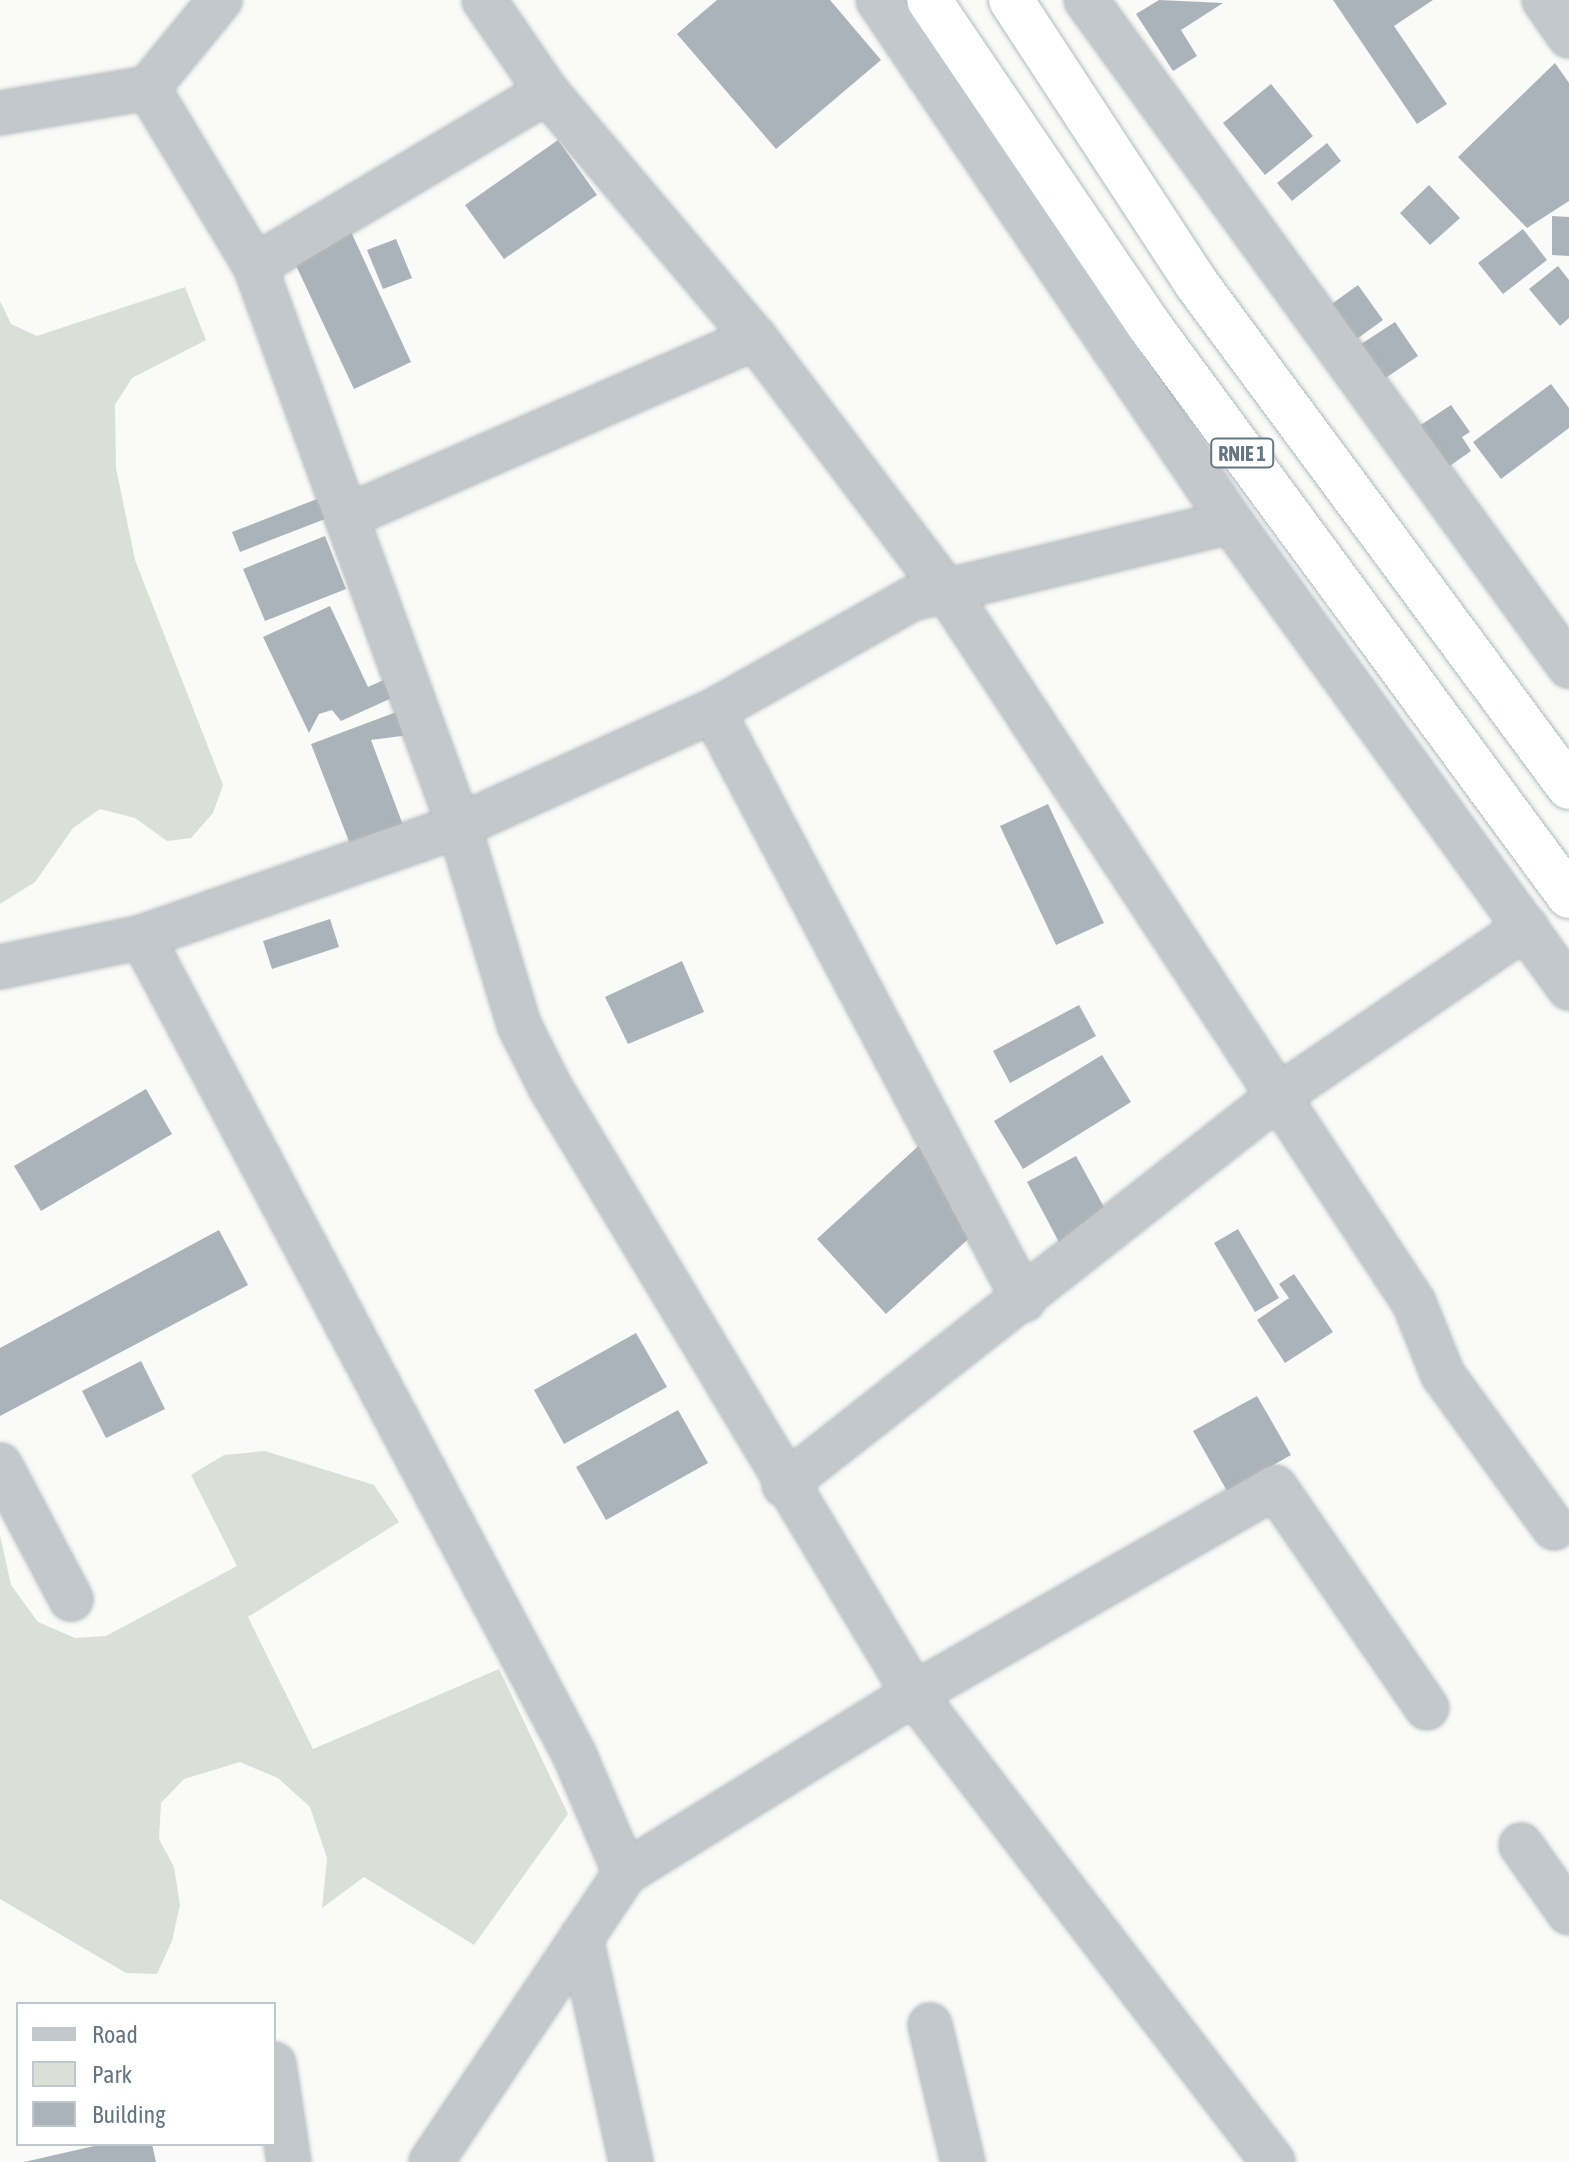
<!DOCTYPE html>
<html>
<head>
<meta charset="utf-8">
<style>
	body { margin:0 }
	#map { position:relative; width:1569px; height:2162px; overflow:hidden; background:#fafaf8; font-family:"Asap Condensed",sans-serif }
	div>[style] { position:absolute }
	[style*='--x'] { left:calc(var(--x)*1px); top:calc(var(--y)*1px); width:calc(var(--w)*1px); rotate:calc(var(--a)*1deg) }
	.green>* { inset:0; background:#dadfd7 }
	.building>* { inset:0; background:#aab3b9 }
	.roads { filter:drop-shadow(0 0 2px #b4b9bd) drop-shadow(0 0 2px #b4b9bd) }
	.minor>* { height:42px; margin:-21px; padding:0 21px; transform-origin:21px; border-radius:21px; background:#c3c8cc }
	.highway>* { height:44px; margin:-22px; padding:0 22px; transform-origin:22px; border-radius:22px; background:#fff }
	span { translate:-50% -50%; white-space:nowrap; text-align:center; line-height:1.15; -webkit-text-stroke:8px #fff; paint-order:stroke }
	.shield-label span { padding:2px 6px; background:#fff; border:2px solid; border-radius:6px; -webkit-text-stroke-width:0 }
	.shield-label { font-size:20px; color:#657683; font-weight:700 }
	.legend { position:absolute; left:16px; top:2002px; width:260px; height:144px; box-sizing:border-box; background:#fff; border:2px solid #c1c8cd; margin:0; padding:10px 14px; list-style:none; font-size:24px; color:#657683 }
	.legend li { display:flex; align-items:center; gap:16px; height:40px }
	.legend b { width:40px; border:2px solid #c1c8cd }
</style>
</head>
<body>
<div id="map">
	<div class="green">
		<div style="clip-path:polygon(185px 287px,206px 340px,132px 378px,115px 405px,116px 468px,135px 560px,223px 785px,213px 813px,191px 838px,167px 841px,135px 818px,100px 809px,73px 828px,35px 882px,0 904px,0 301px,11px 324px,37px 336px)"></div>
		<div style="clip-path:polygon(265px 1451px,374px 1485px,399px 1522px,248px 1617px,313px 1749px,499px 1669px,568px 1814px,474px 1945px,364px 1877px,322px 1908px,327px 1858px,310px 1807px,278px 1778px,240px 1762px,184px 1779px,161px 1803px,159px 1839px,174px 1867px,180px 1905px,172px 1941px,157px 1974px,126px 1973px,0 1899px,0 1535px,11px 1585px,38px 1622px,75px 1638px,106px 1636px,237px 1566px,191px 1475px,224px 1455px)"></div>
	</div>
	<div class="building">
		<div style="clip-path:polygon(717px 0,830px 0,881px 60px,776px 149px,677px 34px)"></div>
		<div style="clip-path:polygon(1159px 0,1223px 3px,1181px 30px,1197px 56px,1173px 71px,1136px 14px)"></div>
		<div style="clip-path:polygon(1333px 0,1433px 0,1394px 26px,1447px 104px,1417px 124px)"></div>
		<div style="clip-path:polygon(1555px 63px,1569px 83px,1569px 201px,1527px 228px,1458px 157px)"></div>
		<div style="clip-path:polygon(1271px 84px,1313px 136px,1265px 175px,1223px 123px)"></div>
		<div style="clip-path:polygon(558px 140px,597px 195px,504px 259px,465px 205px)"></div>
		<div style="clip-path:polygon(1327px 143px,1341px 161px,1292px 201px,1277px 183px)"></div>
		<div style="clip-path:polygon(1429px 185px,1460px 218px,1430px 245px,1400px 213px)"></div>
		<div style="clip-path:polygon(1552px 216px,1569px 217px,1569px 256px,1552px 255px)"></div>
		<div style="clip-path:polygon(346px 221px,411px 362px,354px 389px,291px 255px)"></div>
		<div style="clip-path:polygon(1523px 229px,1547px 260px,1503px 294px,1478px 263px)"></div>
		<div style="clip-path:polygon(396px 239px,412px 278px,383px 289px,367px 250px)"></div>
		<div style="clip-path:polygon(1558px 266px,1569px 280px,1569px 318px,1560px 326px,1529px 289px)"></div>
		<div style="clip-path:polygon(1358px 285px,1383px 320px,1354px 341px,1329px 306px)"></div>
		<div style="clip-path:polygon(1395px 322px,1418px 356px,1381px 381px,1358px 346px)"></div>
		<div style="clip-path:polygon(1551px 384px,1569px 408px,1569px 428px,1501px 479px,1473px 442px)"></div>
		<div style="clip-path:polygon(1451px 405px,1470px 432px,1462px 437px,1471px 451px,1444px 470px,1416px 428px)"></div>
		<div style="clip-path:polygon(317px 499px,325px 519px,240px 552px,232px 532px)"></div>
		<div style="clip-path:polygon(325px 536px,346px 589px,265px 621px,243px 569px)"></div>
		<div style="clip-path:polygon(330px 606px,368px 687px,386px 679px,394px 697px,341px 721px,332px 710px,319px 714px,309px 733px,263px 637px)"></div>
		<div style="clip-path:polygon(399px 711px,409px 735px,371px 740px,403px 825px,350px 844px,311px 744px)"></div>
		<div style="clip-path:polygon(1048px 804px,1104px 923px,1056px 945px,1000px 826px)"></div>
		<div style="clip-path:polygon(330px 919px,339px 947px,272px 969px,263px 941px)"></div>
		<div style="clip-path:polygon(682px 961px,704px 1012px,628px 1044px,605px 997px)"></div>
		<div style="clip-path:polygon(1079px 1005px,1096px 1036px,1010px 1083px,993px 1051px)"></div>
		<div style="clip-path:polygon(1102px 1055px,1131px 1102px,1023px 1169px,994px 1121px)"></div>
		<div style="clip-path:polygon(146px 1089px,172px 1134px,41px 1211px,14px 1166px)"></div>
		<div style="clip-path:polygon(926px 1139px,976px 1232px,886px 1314px,817px 1239px)"></div>
		<div style="clip-path:polygon(1076px 1156px,1110px 1218px,1060px 1244px,1027px 1182px)"></div>
		<div style="clip-path:polygon(1238px 1229px,1279px 1298px,1255px 1312px,1214px 1243px)"></div>
		<div style="clip-path:polygon(219px 1230px,248px 1285px,0 1416px,0 1348px)"></div>
		<div style="clip-path:polygon(1294px 1274px,1333px 1332px,1285px 1363px,1257px 1320px,1289px 1298px,1279px 1284px)"></div>
		<div style="clip-path:polygon(636px 1333px,667px 1387px,564px 1444px,534px 1390px)"></div>
		<div style="clip-path:polygon(141px 1361px,165px 1409px,106px 1438px,82px 1391px)"></div>
		<div style="clip-path:polygon(1257px 1396px,1291px 1455px,1227px 1491px,1193px 1431px)"></div>
		<div style="clip-path:polygon(678px 1410px,708px 1463px,606px 1520px,576px 1467px)"></div>
		<div style="clip-path:polygon(103px 2144px,152px 2144px,156px 2162px,24px 2162px)"></div>
	</div>
	<div class="roads">
		<div class="minor">
			<div style="--x:484;--y:0;--w:112;--a:55.6"></div>
			<div style="--x:547;--y:92;--w:322;--a:49.8"></div>
			<div style="--x:755;--y:338;--w:320;--a:52.9"></div>
			<div style="--x:948;--y:593;--w:849;--a:56.72"></div>
			<div style="--x:1414;--y:1303;--w:78;--a:68.1"></div>
			<div style="--x:1443;--y:1375;--w:189;--a:54"></div>
			<div style="--x:878;--y:0;--w:630;--a:55.93"></div>
			<div style="--x:1231;--y:522;--w:576;--a:54.05"></div>
			<div style="--x:1086;--y:0;--w:823;--a:54.05"></div>
			<div style="--x:1544;--y:0;--w:44;--a:55.2"></div>
			<div style="--x:148;--y:88;--w:208;--a:59"></div>
			<div style="--x:255;--y:266;--w:596;--a:69.98"></div>
			<div style="--x:459;--y:826;--w:208;--a:73.2"></div>
			<div style="--x:519;--y:1025;--w:69;--a:63.4"></div>
			<div style="--x:550;--y:1087;--w:708;--a:59.05"></div>
			<div style="--x:914;--y:1694;--w:590;--a:52.51"></div>
			<div style="--x:0;--y:113;--w:150;--a:-9.6"></div>
			<div style="--x:148;--y:88;--w:114;--a:-50.7"></div>
			<div style="--x:255;--y:266;--w:340;--a:-30.8"></div>
			<div style="--x:350;--y:515;--w:442;--a:-23.6"></div>
			<div style="--x:713;--y:711;--w:666;--a:62.17"></div>
			<div style="--x:142;--y:937;--w:924;--a:62.13"></div>
			<div style="--x:574;--y:1754;--w:129;--a:66.8"></div>
			<div style="--x:0;--y:967;--w:145;--a:-11.9"></div>
			<div style="--x:142;--y:937;--w:336;--a:-19.3"></div>
			<div style="--x:459;--y:826;--w:279;--a:-24.4"></div>
			<div style="--x:713;--y:711;--w:228;--a:-29.4"></div>
			<div style="--x:912;--y:599;--w:328;--a:-13.6"></div>
			<div style="--x:0;--y:1465;--w:152;--a:62.1"></div>
			<div style="--x:784;--y:1485;--w:631;--a:-38.18"></div>
			<div style="--x:1280;--y:1095;--w:298;--a:-34.3"></div>
			<div style="--x:1521;--y:1845;--w:83;--a:54.8"></div>
			<div style="--x:581;--y:1938;--w:230;--a:77.4"></div>
			<div style="--x:930;--y:2025;--w:141;--a:76.5"></div>
			<div style="--x:274;--y:2064;--w:99;--a:81.3"></div>
			<div style="--x:431;--y:2162;--w:348;--a:-56.1"></div>
			<div style="--x:625;--y:1873;--w:340;--a:-31.8"></div>
			<div style="--x:914;--y:1694;--w:416;--a:-29.8"></div>
			<div style="--x:1275;--y:1487;--w:268;--a:55.5"></div>
		</div>
		<div class="highway">
			<div style="--x:929;--y:0;--w:392;--a:55.9"></div>
			<div style="--x:1149;--y:325;--w:709;--a:53.66"></div>
			<div style="--x:1011;--y:0;--w:338;--a:56.8"></div>
			<div style="--x:1196;--y:283;--w:627;--a:53.5"></div>
		</div>
	</div>
	<div class="shield-label">
		<span style="left:1242px;top:453px">RNIE 1</span>
	</div>
	<ul class="legend">
	<li><b style="height:10px;background:#c3c8cc"></b>Road</li>
	<li><b style="height:22px;background:#dadfd7"></b>Park</li>
	<li><b style="height:22px;background:#aab3b9"></b>Building</li>
	</ul>
</div>
</body>
</html>
